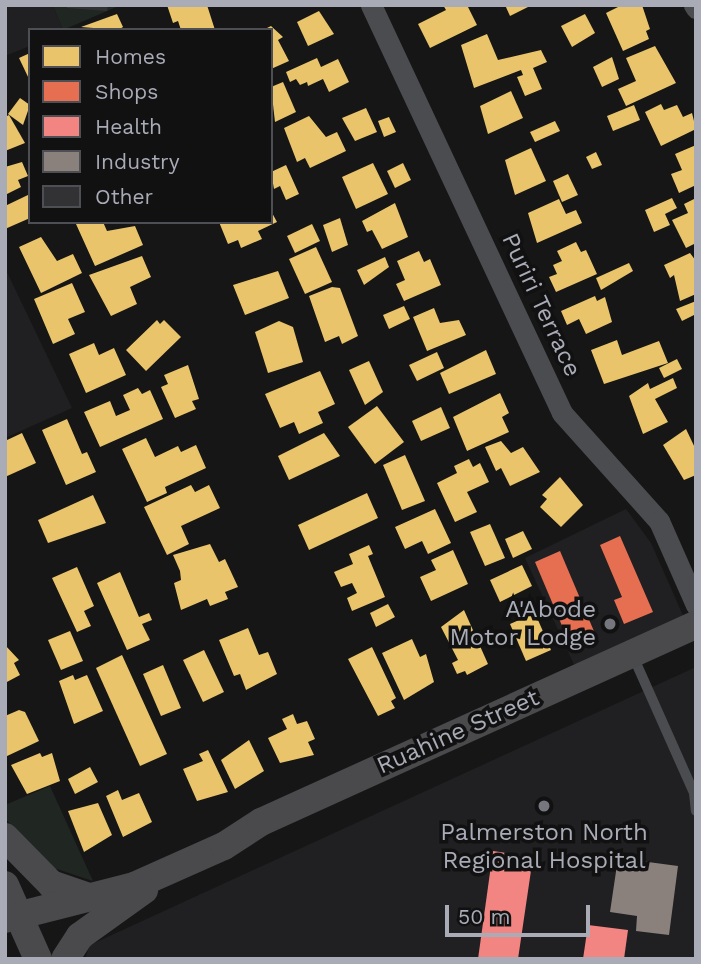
<!DOCTYPE html>
<html>
<head>
<meta charset="utf-8">
<style>
	body { margin:0 }
	#map { position:relative; width:701px; height:964px; overflow:hidden; background:#161617; font-family:"Work Sans",sans-serif }
	div>[style] { position:absolute }
	[style*='--x'] { left:calc(var(--x)*1px); top:calc(var(--y)*1px); width:calc(var(--w)*1px); rotate:calc(var(--a)*1deg) }
	.built>* { inset:0; background:#202022 }
	.green>* { inset:0; background:#202622 }
	.homes>* { inset:0; background:#e9c46a }
	.shops>* { inset:0; background:#e76f51 }
	.health>* { inset:0; background:#f28482 }
	.industry>* { inset:0; background:#8a817c }
	.building>* { inset:0; background:#323234 }
	.lane>* { height:10px; margin:-5px; padding:0 5px; transform-origin:5px; border-radius:5px; background:#4b4c4f }
	.street>* { height:21px; margin:-10.5px; padding:0 10.5px; transform-origin:10.5px; border-radius:10.5px; background:#4b4c4f }
	.secondary>* { height:28px; margin:-14px; padding:0 14px; transform-origin:14px; border-radius:14px; background:#4a4a4d }
	.dots>* { width:19px; height:19px; translate:-50% -50%; box-sizing:border-box; border:4px solid #111112; border-radius:50% }
	span { translate:-50% -50%; white-space:nowrap; text-align:center; line-height:1.15; -webkit-text-stroke:7px #111112; paint-order:stroke }
	.street-label { font-size:24px; color:#a9abb6 }
	.poi-label { font-size:24px; color:#a9abb6 }
	.right { translate:-100% -50%; text-align:right }
	.frame { position:absolute; inset:0; border:7px solid #a9abb6; pointer-events:none }
	.legend { position:absolute; left:28px; top:28px; width:245px; height:196px; box-sizing:border-box; background:#111112; border:2px solid #4e4f54; margin:0; padding:9px 12px; list-style:none; font-size:21px; color:#a9abb6 }
	.legend li { display:flex; align-items:center; gap:14px; height:35px }
	.legend b { width:35px; border:2px solid #4e4f54 }
	.scale { position:absolute; left:445px; top:905px; width:145px; height:32px; box-sizing:border-box; border:4px solid #a9abb6; border-top:0; padding-left:9px; font-size:21px; line-height:24px; white-space:nowrap; color:#a9abb6; -webkit-text-stroke:5px #111112; paint-order:stroke }
</style>
</head>
<body>
<div id="map">
	<div class="built">
		<div style="clip-path:polygon(5px 5px,53px 5px,63px 30px,30px 30px,30px 46px,5px 56px)"></div>
		<div style="clip-path:polygon(5px 268px,72px 408px,5px 438px)"></div>
		<div style="clip-path:polygon(626px 509px,651px 543px,685px 620px,576px 669px,525px 558px)"></div>
		<div style="clip-path:polygon(696px 667px,696px 959px,85px 959px,90px 945px)"></div>
	</div>
	<div class="green">
		<div style="clip-path:polygon(53px 5px,121px 5px,63px 30px)"></div>
		<div style="clip-path:polygon(50px 786px,93px 881px,48px 866px,5px 818px,5px 805px)"></div>
	</div>
	<div class="homes">
		<div style="clip-path:polygon(167px 5px,207px 5px,215px 30px,181px 30px,178px 21px,173px 23px)"></div>
		<div style="clip-path:polygon(443px 5px,467px 5px,477px 25px,430px 48px,418px 24px,446px 10px)"></div>
		<div style="clip-path:polygon(505px 5px,532px 5px,510px 16px)"></div>
		<div style="clip-path:polygon(622px 5px,642px 5px,650px 29px,646px 31px,649px 39px,623px 51px,606px 13px)"></div>
		<div style="clip-path:polygon(319px 11px,334px 34px,308px 46px,297px 22px)"></div>
		<div style="clip-path:polygon(117px 14px,123px 27px,118px 30px,81px 27px)"></div>
		<div style="clip-path:polygon(585px 14px,595px 33px,572px 47px,561px 26px)"></div>
		<div style="clip-path:polygon(271px 26px,283px 37px,278px 40px,289px 61px,271px 69px,271px 30px,263px 30px)"></div>
		<div style="clip-path:polygon(487px 34px,498px 60px,541px 50px,547px 62px,533px 68px,542px 89px,525px 96px,517px 77px,523px 75px,521px 70px,474px 88px,461px 45px)"></div>
		<div style="clip-path:polygon(655px 46px,676px 83px,626px 106px,618px 89px,636px 81px,626px 58px)"></div>
		<div style="clip-path:polygon(30px 53px,30px 81px,19px 58px)"></div>
		<div style="clip-path:polygon(612px 57px,619px 79px,602px 87px,593px 67px)"></div>
		<div style="clip-path:polygon(317px 58px,321px 67px,338px 59px,349px 82px,329px 92px,323px 79px,308px 86px,307px 82px,300px 85px,296px 79px,290px 82px,286px 72px)"></div>
		<div style="clip-path:polygon(283px 82px,296px 112px,275px 122px,271px 87px)"></div>
		<div style="clip-path:polygon(511px 91px,523px 118px,488px 134px,480px 106px)"></div>
		<div style="clip-path:polygon(20px 98px,30px 105px,23px 125px,8px 114px)"></div>
		<div style="clip-path:polygon(661px 104px,664px 110px,677px 105px,683px 117px,692px 113px,696px 129px,661px 146px,645px 112px)"></div>
		<div style="clip-path:polygon(634px 105px,640px 120px,613px 131px,607px 116px)"></div>
		<div style="clip-path:polygon(366px 108px,377px 132px,355px 141px,342px 118px)"></div>
		<div style="clip-path:polygon(9px 115px,25px 143px,5px 151px,5px 117px)"></div>
		<div style="clip-path:polygon(309px 116px,326px 137px,337px 132px,346px 151px,310px 168px,305px 158px,297px 162px,284px 128px)"></div>
		<div style="clip-path:polygon(389px 117px,396px 132px,384px 137px,378px 121px)"></div>
		<div style="clip-path:polygon(555px 121px,560px 131px,535px 142px,530px 132px)"></div>
		<div style="clip-path:polygon(696px 145px,696px 185px,679px 193px,671px 174px,682px 170px,675px 154px)"></div>
		<div style="clip-path:polygon(531px 148px,546px 181px,515px 195px,505px 160px)"></div>
		<div style="clip-path:polygon(596px 152px,602px 165px,592px 169px,586px 157px)"></div>
		<div style="clip-path:polygon(22px 162px,28px 176px,18px 180px,21px 187px,5px 195px,5px 167px)"></div>
		<div style="clip-path:polygon(373px 163px,388px 194px,356px 209px,342px 177px)"></div>
		<div style="clip-path:polygon(403px 163px,411px 180px,395px 188px,387px 171px)"></div>
		<div style="clip-path:polygon(286px 165px,299px 194px,286px 200px,280px 186px,274px 189px,271px 172px)"></div>
		<div style="clip-path:polygon(568px 174px,578px 195px,562px 202px,553px 181px)"></div>
		<div style="clip-path:polygon(30px 194px,30px 218px,5px 229px,5px 206px)"></div>
		<div style="clip-path:polygon(672px 198px,677px 208px,665px 214px,670px 225px,654px 232px,645px 210px)"></div>
		<div style="clip-path:polygon(696px 198px,696px 243px,686px 248px,672px 220px,688px 213px,684px 204px)"></div>
		<div style="clip-path:polygon(559px 199px,566px 214px,576px 210px,582px 223px,537px 243px,528px 213px)"></div>
		<div style="clip-path:polygon(395px 203px,408px 237px,382px 249px,372px 230px,367px 232px,362px 221px)"></div>
		<div style="clip-path:polygon(271px 211px,277px 222px,258px 231px,262px 239px,241px 248px,238px 240px,228px 244px,219px 222px,271px 222px)"></div>
		<div style="clip-path:polygon(340px 218px,348px 245px,332px 252px,323px 225px)"></div>
		<div style="clip-path:polygon(103px 222px,107px 231px,135px 226px,143px 245px,95px 266px,76px 224px)"></div>
		<div style="clip-path:polygon(312px 224px,320px 241px,295px 253px,287px 236px)"></div>
		<div style="clip-path:polygon(41px 237px,57px 261px,73px 254px,82px 273px,41px 293px,19px 247px)"></div>
		<div style="clip-path:polygon(576px 242px,581px 252px,586px 250px,597px 274px,556px 292px,549px 277px,557px 274px,553px 265px,562px 261px,557px 251px)"></div>
		<div style="clip-path:polygon(316px 247px,332px 282px,305px 294px,289px 259px)"></div>
		<div style="clip-path:polygon(419px 251px,424px 262px,430px 259px,441px 285px,404px 301px,396px 284px,405px 280px,397px 261px)"></div>
		<div style="clip-path:polygon(690px 253px,696px 261px,696px 294px,680px 301px,674px 275px,670px 278px,664px 265px)"></div>
		<div style="clip-path:polygon(142px 256px,151px 277px,130px 287px,137px 304px,111px 316px,89px 275px)"></div>
		<div style="clip-path:polygon(385px 257px,389px 267px,364px 285px,357px 270px)"></div>
		<div style="clip-path:polygon(629px 263px,633px 271px,601px 290px,596px 278px)"></div>
		<div style="clip-path:polygon(278px 271px,289px 298px,245px 315px,233px 285px)"></div>
		<div style="clip-path:polygon(72px 283px,85px 312px,68px 319px,75px 334px,53px 344px,34px 299px)"></div>
		<div style="clip-path:polygon(332px 287px,340px 288px,358px 336px,342px 344px,339px 336px,325px 342px,309px 296px)"></div>
		<div style="clip-path:polygon(595px 296px,597px 301px,605px 297px,612px 322px,586px 334px,579px 319px,567px 325px,561px 311px)"></div>
		<div style="clip-path:polygon(696px 301px,696px 314px,682px 321px,676px 309px)"></div>
		<div style="clip-path:polygon(404px 306px,410px 319px,389px 329px,383px 315px)"></div>
		<div style="clip-path:polygon(434px 308px,440px 323px,459px 320px,466px 335px,427px 351px,413px 317px)"></div>
		<div style="clip-path:polygon(157px 320px,160px 324px,164px 320px,181px 337px,146px 371px,126px 350px)"></div>
		<div style="clip-path:polygon(279px 321px,293px 327px,303px 362px,268px 373px,255px 332px)"></div>
		<div style="clip-path:polygon(617px 340px,622px 355px,659px 341px,668px 363px,604px 384px,591px 350px)"></div>
		<div style="clip-path:polygon(94px 343px,99px 355px,114px 348px,126px 375px,86px 393px,69px 354px)"></div>
		<div style="clip-path:polygon(486px 350px,496px 374px,449px 394px,440px 373px)"></div>
		<div style="clip-path:polygon(437px 352px,444px 368px,417px 381px,409px 365px)"></div>
		<div style="clip-path:polygon(677px 359px,682px 369px,664px 378px,659px 368px)"></div>
		<div style="clip-path:polygon(369px 361px,383px 392px,365px 405px,349px 370px)"></div>
		<div style="clip-path:polygon(188px 365px,199px 399px,192px 401px,196px 409px,175px 418px,161px 387px,168px 384px,164px 375px)"></div>
		<div style="clip-path:polygon(320px 371px,335px 404px,318px 412px,323px 423px,299px 434px,294px 422px,280px 428px,265px 394px)"></div>
		<div style="clip-path:polygon(673px 378px,677px 388px,655px 399px,668px 422px,643px 434px,629px 396px,648px 383px,650px 389px)"></div>
		<div style="clip-path:polygon(138px 388px,142px 394px,150px 390px,163px 419px,100px 447px,84px 412px,110px 401px,116px 416px,130px 410px,123px 395px)"></div>
		<div style="clip-path:polygon(500px 393px,509px 413px,502px 417px,509px 432px,467px 451px,453px 417px)"></div>
		<div style="clip-path:polygon(377px 406px,404px 442px,375px 464px,348px 427px)"></div>
		<div style="clip-path:polygon(441px 407px,450px 428px,421px 441px,412px 421px)"></div>
		<div style="clip-path:polygon(67px 419px,82px 454px,87px 452px,96px 472px,66px 485px,42px 430px)"></div>
		<div style="clip-path:polygon(686px 429px,696px 450px,696px 475px,684px 480px,663px 445px)"></div>
		<div style="clip-path:polygon(22px 433px,36px 463px,5px 477px,5px 441px)"></div>
		<div style="clip-path:polygon(324px 433px,340px 456px,289px 480px,278px 456px)"></div>
		<div style="clip-path:polygon(146px 438px,155px 457px,178px 446px,181px 452px,196px 445px,206px 468px,165px 487px,167px 493px,147px 502px,122px 449px)"></div>
		<div style="clip-path:polygon(501px 441px,511px 453px,523px 447px,540px 472px,510px 486px,501px 468px,496px 471px,485px 447px)"></div>
		<div style="clip-path:polygon(405px 455px,425px 501px,402px 510px,383px 465px)"></div>
		<div style="clip-path:polygon(469px 459px,473px 467px,480px 463px,489px 482px,467px 492px,477px 512px,455px 522px,437px 483px,457px 473px,454px 466px)"></div>
		<div style="clip-path:polygon(560px 477px,583px 505px,561px 527px,540px 507px,547px 499px,542px 495px)"></div>
		<div style="clip-path:polygon(191px 485px,195px 492px,209px 485px,220px 508px,181px 526px,189px 544px,167px 555px,144px 507px)"></div>
		<div style="clip-path:polygon(367px 493px,378px 518px,309px 550px,298px 525px)"></div>
		<div style="clip-path:polygon(93px 495px,106px 523px,48px 543px,38px 520px)"></div>
		<div style="clip-path:polygon(435px 509px,451px 543px,428px 554px,422px 541px,405px 549px,395px 527px)"></div>
		<div style="clip-path:polygon(490px 524px,505px 558px,485px 566px,470px 532px)"></div>
		<div style="clip-path:polygon(523px 531px,532px 549px,513px 558px,505px 539px)"></div>
		<div style="clip-path:polygon(210px 544px,219px 562px,225px 559px,238px 587px,225px 592px,228px 599px,210px 606px,207px 599px,181px 610px,174px 583px,181px 580px,180px 571px,173px 555px)"></div>
		<div style="clip-path:polygon(369px 545px,373px 554px,368px 556px,385px 597px,352px 611px,347px 598px,357px 593px,352px 583px,341px 587px,334px 572px,353px 564px,349px 554px)"></div>
		<div style="clip-path:polygon(453px 550px,468px 584px,431px 601px,420px 577px,436px 570px,431px 560px)"></div>
		<div style="clip-path:polygon(522px 565px,532px 586px,500px 602px,490px 580px)"></div>
		<div style="clip-path:polygon(77px 567px,94px 606px,84px 611px,91px 626px,77px 632px,52px 578px)"></div>
		<div style="clip-path:polygon(120px 572px,139px 617px,149px 613px,152px 620px,142px 624px,150px 640px,127px 650px,97px 583px)"></div>
		<div style="clip-path:polygon(388px 604px,395px 617px,376px 627px,370px 613px)"></div>
		<div style="clip-path:polygon(464px 610px,488px 664px,467px 675px,465px 671px,457px 674px,452px 663px,458px 660px,441px 627px)"></div>
		<div style="clip-path:polygon(535px 613px,551px 650px,526px 661px,510px 624px)"></div>
		<div style="clip-path:polygon(248px 628px,259px 655px,268px 652px,277px 674px,246px 690px,240px 674px,234px 676px,219px 640px)"></div>
		<div style="clip-path:polygon(70px 631px,83px 661px,61px 670px,48px 640px)"></div>
		<div style="clip-path:polygon(412px 639px,420px 657px,426px 654px,434px 682px,404px 700px,382px 653px)"></div>
		<div style="clip-path:polygon(5px 645px,19px 660px,14px 663px,20px 675px,5px 683px)"></div>
		<div style="clip-path:polygon(372px 647px,396px 698px,391px 701px,395px 708px,378px 716px,348px 659px)"></div>
		<div style="clip-path:polygon(204px 650px,224px 692px,203px 702px,183px 660px)"></div>
		<div style="clip-path:polygon(122px 655px,167px 754px,140px 766px,96px 668px)"></div>
		<div style="clip-path:polygon(163px 665px,181px 708px,161px 716px,143px 674px)"></div>
		<div style="clip-path:polygon(73px 675px,75px 680px,87px 675px,103px 711px,74px 724px,59px 681px)"></div>
		<div style="clip-path:polygon(19px 710px,25px 712px,39px 741px,5px 757px,5px 716px)"></div>
		<div style="clip-path:polygon(293px 714px,297px 724px,307px 721px,315px 739px,308px 742px,314px 755px,280px 763px,268px 738px,287px 729px,282px 719px)"></div>
		<div style="clip-path:polygon(249px 740px,264px 771px,235px 789px,221px 760px)"></div>
		<div style="clip-path:polygon(208px 750px,228px 792px,197px 801px,183px 769px,203px 761px,199px 754px)"></div>
		<div style="clip-path:polygon(40px 753px,42px 757px,52px 753px,60px 781px,27px 794px,11px 765px)"></div>
		<div style="clip-path:polygon(90px 767px,98px 782px,75px 794px,68px 779px)"></div>
		<div style="clip-path:polygon(118px 790px,122px 800px,139px 793px,152px 822px,123px 837px,106px 796px)"></div>
		<div style="clip-path:polygon(98px 803px,112px 835px,84px 852px,68px 811px)"></div>
	</div>
	<div class="shops">
		<div style="clip-path:polygon(620px 536px,653px 612px,624px 624px,614px 600px,622px 597px,600px 545px)"></div>
		<div style="clip-path:polygon(560px 551px,596px 636px,571px 647px,535px 562px)"></div>
	</div>
	<div class="health">
		<div style="clip-path:polygon(493px 851px,533px 857px,518px 959px,478px 959px)"></div>
		<div style="clip-path:polygon(588px 925px,628px 930px,624px 959px,583px 959px)"></div>
	</div>
	<div class="industry">
		<div style="clip-path:polygon(618px 858px,678px 866px,669px 935px,636px 931px,637px 916px,610px 912px)"></div>
	</div>
	<div class="building">
		<div style="clip-path:polygon(67px 5px,108px 5px,107px 11px,67px 8px)"></div>
	</div>
	<div class="lane">
		<div style="--x:633;--y:656;--w:150;--a:66"></div>
		<div style="--x:694;--y:793;--w:18;--a:84"></div>
	</div>
	<div class="street">
		<div style="--x:371;--y:5;--w:450;--a:64.9"></div>
		<div style="--x:562;--y:413;--w:145;--a:48.1"></div>
		<div style="--x:659;--y:521;--w:92;--a:66.2"></div>
		<div style="--x:694;--y:5;--w:4;--a:56"></div>
	</div>
	<div class="secondary">
		<div style="--x:5;--y:837;--w:66;--a:45.6"></div>
		<div style="--x:51;--y:884;--w:40;--a:18.9"></div>
		<div style="--x:5;--y:885;--w:81;--a:66"></div>
		<div style="--x:5;--y:919;--w:133;--a:-14.3"></div>
		<div style="--x:134;--y:886;--w:98;--a:-24"></div>
		<div style="--x:224;--y:846;--w:44;--a:-33"></div>
		<div style="--x:261;--y:822;--w:478;--a:-24.4"></div>
		<div style="--x:65;--y:959;--w:27;--a:-57"></div>
		<div style="--x:80;--y:936;--w:79;--a:-35.7"></div>
	</div>
	<div class="dots">
		<div style="left:610px;top:624px;background:#76777e"></div>
		<div style="left:544px;top:806px;background:#76777e"></div>
	</div>
	<div class="street-label">
		<span style="left:541px;top:305px;rotate:65deg">Puriri Terrace</span>
		<span style="left:458px;top:732px;rotate:-24deg">Ruahine Street</span>
	</div>
	<div class="poi-label">
		<span class="right" style="left:596px;top:624px">A'Abode<br>Motor Lodge</span>
		<span style="left:544px;top:847px">Palmerston North<br>Regional Hospital</span>
	</div>
	<div class="frame"></div>
	<ul class="legend">
	<li><b style="height:19px;background:#e9c46a"></b>Homes</li>
	<li><b style="height:19px;background:#e76f51"></b>Shops</li>
	<li><b style="height:19px;background:#f28482"></b>Health</li>
	<li><b style="height:19px;background:#8a817c"></b>Industry</li>
	<li><b style="height:19px;background:#323234"></b>Other</li>
	</ul>
	<div class="scale">50 m</div>
</div>
</body>
</html>
